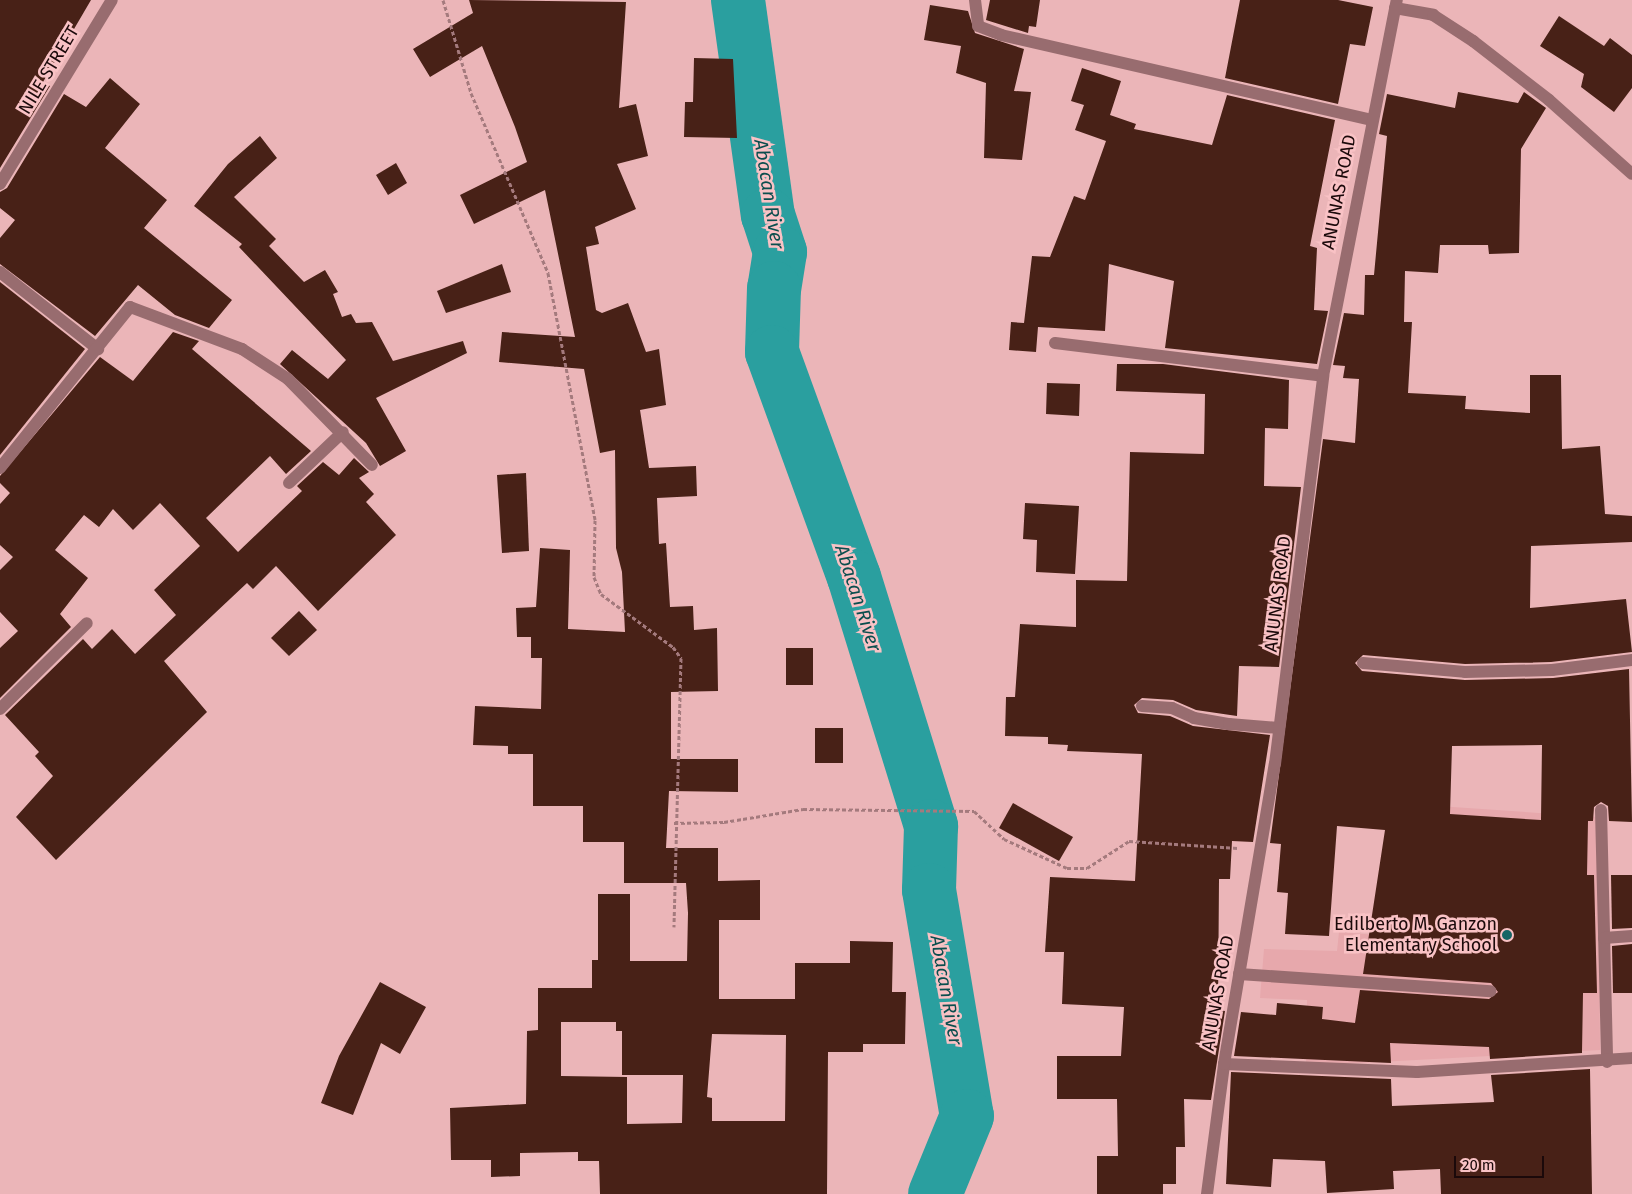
<!DOCTYPE html>
<html>
<head>
<meta charset="utf-8">
<style>
	body { margin:0 }
	#map { position:relative; width:1632px; height:1194px; overflow:hidden; background:#ebb5b8; font-family:"Fira Sans",sans-serif }
	div>[style] { position:absolute }
	[style*='--x'] { left:calc(var(--x)*1px); top:calc(var(--y)*1px); width:calc(var(--w)*1px); rotate:calc(var(--a)*1deg) }
	.built>* { inset:0; background:#e7a8ac }
	.river>* { height:54px; margin:-27px; padding:0 27px; transform-origin:27px; border-radius:27px; background:#2a9f9f }
	.building>* { inset:0; background:#482117 }
	.path>* { height:3px; margin-top:-1.5px; transform-origin:0; background:repeating-linear-gradient(90deg,#a47a7d 0 4px,transparent 0 6.5px) }
	.minor>* { height:12px; margin:-6px; padding:0 6px; transform-origin:6px; border-radius:6px; background:#986c6f }
	.dots>* { width:14px; height:14px; translate:-50% -50%; box-sizing:border-box; border:2px solid #f9c2c5; border-radius:50% }
	span { translate:-50% -50%; white-space:nowrap; text-align:center; line-height:1.15; -webkit-text-stroke:5px #f9c2c5; paint-order:stroke }
	.street-label { font-size:18px; color:#1b090a }
	.poi-label { font-size:18px; color:#1b090a }
	.right { translate:-100% -50%; text-align:right }
	.water-label { font-size:19px; color:#0b4e4e; font-style:italic }
	.scale { position:absolute; left:1454px; top:1156px; width:90px; height:22px; box-sizing:border-box; border:2px solid #1b090a; border-top:0; padding-left:6px; font-size:15px; line-height:18px; white-space:nowrap; color:#1b090a; -webkit-text-stroke:4px #f9c2c5; paint-order:stroke }
</style>
</head>
<body>
<div id="map">
	<div class="built">
		<div style="clip-path:polygon(1438px 806px,1598px 817px,1600px 1050px,1306px 1066px,1307px 1000px,1260px 998px,1264px 949px,1337px 951px,1339px 932px,1414px 938px)"></div>
	</div>
	<div class="river">
		<div style="--x:738;--y:0;--w:217;--a:82.1"></div>
		<div style="--x:768;--y:215;--w:39;--a:72"></div>
		<div style="--x:780;--y:252;--w:36;--a:99"></div>
		<div style="--x:774;--y:288;--w:64;--a:91.8"></div>
		<div style="--x:772;--y:352;--w:239;--a:70"></div>
		<div style="--x:854;--y:577;--w:261;--a:72.8"></div>
		<div style="--x:931;--y:826;--w:64;--a:91.8"></div>
		<div style="--x:929;--y:890;--w:229;--a:80.5"></div>
		<div style="--x:967;--y:1116;--w:84;--a:112.3"></div>
	</div>
	<div class="building">
		<div style="clip-path:polygon(0 0,91px 0,43px 82px,50px 86px,0 168px)"></div>
		<div style="clip-path:polygon(evenodd,469px 0,626px 2px,619px 108px,636px 104px,648px 156px,617px 164px,636px 209px,595px 227px,599px 244px,586px 247px,596px 310px,602px 313px,628px 303px,646px 352px,659px 349px,666px 405px,640px 410px,649px 468px,696px 466px,697px 496px,657px 498px,659px 544px,666px 543px,670px 607px,693px 606px,694px 630px,717px 628px,718px 691px,671px 692px,671px 759px,738px 759px,738px 792px,669px 791px,666px 848px,718px 848px,718px 881px,760px 880px,760px 920px,719px 920px,719px 999px,795px 999px,795px 963px,850px 963px,850px 941px,893px 942px,892px 992px,906px 992px,905px 1044px,863px 1044px,863px 1052px,828px 1052px,827px 1194px,600px 1194px,599px 1161px,578px 1161px,578px 1152px,520px 1153px,520px 1176px,491px 1177px,491px 1160px,451px 1160px,450px 1108px,526px 1104px,527px 1031px,538px 1030px,538px 988px,592px 988px,592px 960px,598px 960px,598px 894px,630px 894px,630px 961px,687px 961px,688px 913px,686px 883px,624px 883px,624px 842px,583px 842px,583px 806px,533px 806px,533px 754px,508px 754px,508px 746px,473px 745px,475px 706px,541px 709px,542px 658px,531px 658px,531px 637px,517px 637px,516px 608px,536px 607px,540px 548px,570px 550px,568px 629px,625px 632px,622px 572px,616px 548px,615px 450px,600px 453px,584px 369px,499px 362px,502px 332px,575px 337px,545px 190px,474px 224px,460px 195px,527px 162px,515px 127px,482px 46px,430px 77px,413px 49px,473px 13px,469px 0,561px 1022px,616px 1022px,616px 1031px,622px 1031px,622px 1075px,683px 1075px,682px 1123px,627px 1124px,627px 1077px,561px 1076px,561px 1022px,469px 0,712px 1034px,786px 1035px,785px 1121px,712px 1121px,712px 1098px,707px 1097px,712px 1034px)"></div>
		<div style="clip-path:polygon(990px 0,1040px 0,1036px 27px,1029px 26px,1028px 33px,986px 20px)"></div>
		<div style="clip-path:polygon(1240px 0,1338px 0,1373px 7px,1365px 46px,1350px 44px,1338px 104px,1225px 78px)"></div>
		<div style="clip-path:polygon(930px 5px,968px 11px,975px 33px,1024px 49px,1014px 91px,1031px 92px,1022px 160px,984px 158px,986px 83px,956px 73px,961px 46px,924px 40px)"></div>
		<div style="clip-path:polygon(1559px 16px,1604px 46px,1610px 38px,1632px 55px,1632px 88px,1614px 112px,1581px 87px,1584px 74px,1540px 46px)"></div>
		<div style="clip-path:polygon(694px 58px,733px 59px,737px 138px,684px 137px,685px 102px,693px 102px)"></div>
		<div style="clip-path:polygon(1082px 68px,1121px 81px,1110px 115px,1136px 124px,1134px 129px,1212px 145px,1227px 95px,1335px 120px,1310px 246px,1317px 248px,1314px 310px,1328px 311px,1317px 364px,1165px 348px,1174px 281px,1109px 264px,1105px 331px,1038px 327px,1036px 352px,1009px 350px,1011px 322px,1024px 323px,1032px 256px,1050px 257px,1074px 196px,1085px 200px,1106px 141px,1075px 130px,1084px 105px,1071px 101px)"></div>
		<div style="clip-path:polygon(110px 78px,140px 104px,105px 148px,167px 200px,144px 228px,232px 300px,209px 328px,175px 315px,138px 285px,95px 336px,0 264px,0 238px,15px 220px,0 208px,0 192px,7px 188px,64px 94px,86px 107px)"></div>
		<div style="clip-path:polygon(evenodd,1458px 92px,1518px 103px,1524px 92px,1546px 108px,1521px 149px,1519px 253px,1489px 254px,1488px 245px,1440px 245px,1438px 273px,1405px 271px,1404px 322px,1412px 322px,1408px 393px,1466px 396px,1465px 409px,1530px 413px,1530px 375px,1561px 375px,1562px 449px,1600px 446px,1605px 514px,1632px 516px,1632px 542px,1531px 546px,1530px 608px,1626px 599px,1632px 652px,1551px 662px,1465px 664px,1363px 655px,1355px 663px,1362px 671px,1465px 680px,1553px 678px,1629px 669px,1632px 822px,1609px 821px,1608px 806px,1601px 802px,1594px 807px,1593px 821px,1588px 821px,1587px 875px,1594px 875px,1597px 993px,1583px 993px,1582px 1053px,1490px 1059px,1489px 1047px,1390px 1043px,1391px 1063px,1234px 1056px,1241px 1012px,1276px 1015px,1277px 1003px,1323px 1007px,1322px 1019px,1355px 1023px,1360px 990px,1489px 999px,1498px 992px,1491px 983px,1363px 974px,1385px 830px,1337px 826px,1329px 936px,1285px 934px,1288px 893px,1277px 892px,1281px 844px,1270px 843px,1323px 439px,1355px 443px,1359px 379px,1343px 378px,1345px 366px,1333px 365px,1344px 313px,1364px 315px,1365px 275px,1374px 275px,1387px 136px,1379px 134px,1387px 94px,1455px 108px,1458px 92px,1542px 745px,1541px 820px,1450px 814px,1452px 746px,1542px 745px)"></div>
		<div style="clip-path:polygon(260px 136px,277px 158px,234px 197px,276px 239px,269px 246px,304px 282px,325px 270px,338px 292px,333px 294px,342px 317px,351px 314px,356px 323px,372px 322px,393px 361px,463px 341px,467px 353px,376px 398px,406px 451px,380px 466px,366px 443px,280px 364px,292px 350px,328px 379px,346px 360px,239px 247px,242px 244px,194px 206px,228px 164px)"></div>
		<div style="clip-path:polygon(396px 163px,407px 183px,388px 195px,376px 175px)"></div>
		<div style="clip-path:polygon(502px 264px,511px 292px,446px 313px,437px 291px)"></div>
		<div style="clip-path:polygon(0 282px,85px 349px,0 455px)"></div>
		<div style="clip-path:polygon(173px 332px,199px 341px,192px 349px,311px 451px,286px 474px,270px 456px,206px 518px,238px 552px,302px 491px,297px 486px,323px 462px,339px 475px,354px 458px,369px 472px,359px 478px,374px 494px,366px 502px,396px 535px,318px 611px,276px 566px,253px 589px,247px 583px,164px 661px,207px 712px,56px 860px,16px 817px,53px 776px,35px 756px,39px 752px,5px 715px,83px 639px,92px 649px,112px 629px,135px 654px,176px 615px,154px 590px,200px 546px,160px 503px,133px 530px,113px 509px,99px 527px,84px 515px,55px 550px,88px 578px,60px 614px,71px 627px,0 698px,0 648px,18px 631px,0 612px,0 570px,13px 557px,0 545px,0 504px,10px 493px,0 483px,0 476px,100px 357px,133px 381px)"></div>
		<div style="clip-path:polygon(1117px 364px,1163px 364px,1289px 380px,1288px 429px,1265px 428px,1264px 486px,1301px 487px,1279px 667px,1239px 666px,1237px 716px,1196px 710px,1173px 700px,1142px 698px,1134px 705px,1138px 713px,1170px 716px,1193px 726px,1270px 735px,1253px 842px,1232px 841px,1230px 879px,1219px 879px,1218px 1010px,1225px 1011px,1211px 1100px,1184px 1099px,1185px 1147px,1176px 1147px,1176px 1184px,1163px 1184px,1163px 1194px,1097px 1194px,1097px 1156px,1118px 1156px,1117px 1099px,1057px 1099px,1057px 1056px,1121px 1056px,1124px 1007px,1062px 1004px,1064px 952px,1045px 952px,1050px 877px,1135px 881px,1142px 754px,1067px 751px,1068px 745px,1048px 744px,1048px 737px,1005px 736px,1006px 697px,1015px 697px,1020px 624px,1076px 627px,1076px 580px,1127px 581px,1130px 452px,1204px 454px,1205px 394px,1116px 391px)"></div>
		<div style="clip-path:polygon(1047px 383px,1080px 384px,1079px 416px,1046px 414px)"></div>
		<div style="clip-path:polygon(526px 473px,529px 551px,502px 553px,497px 475px)"></div>
		<div style="clip-path:polygon(1025px 503px,1079px 506px,1075px 574px,1036px 572px,1037px 540px,1023px 539px)"></div>
		<div style="clip-path:polygon(299px 611px,317px 630px,289px 656px,271px 638px)"></div>
		<div style="clip-path:polygon(786px 648px,813px 648px,813px 685px,786px 685px)"></div>
		<div style="clip-path:polygon(815px 728px,843px 728px,843px 763px,815px 763px)"></div>
		<div style="clip-path:polygon(1013px 803px,1073px 837px,1059px 861px,999px 828px)"></div>
		<div style="clip-path:polygon(1611px 875px,1632px 875px,1632px 928px,1612px 929px)"></div>
		<div style="clip-path:polygon(1632px 944px,1632px 993px,1613px 993px,1612px 946px)"></div>
		<div style="clip-path:polygon(380px 982px,426px 1007px,400px 1054px,381px 1043px,353px 1115px,321px 1103px,339px 1056px)"></div>
		<div style="clip-path:polygon(1590px 1069px,1592px 1194px,1441px 1194px,1440px 1169px,1393px 1171px,1394px 1189px,1327px 1193px,1325px 1161px,1273px 1159px,1271px 1187px,1226px 1184px,1231px 1072px,1391px 1079px,1392px 1106px,1494px 1102px,1491px 1075px)"></div>
	</div>
	<div class="path">
		<div style="--x:443;--y:0;--w:97;--a:73.2"></div>
		<div style="--x:471;--y:93;--w:196;--a:66.8"></div>
		<div style="--x:548;--y:273;--w:251;--a:79.2"></div>
		<div style="--x:595;--y:520;--w:57;--a:91"></div>
		<div style="--x:594;--y:577;--w:18;--a:68"></div>
		<div style="--x:601;--y:594;--w:89;--a:36.4"></div>
		<div style="--x:673;--y:647;--w:14;--a:54"></div>
		<div style="--x:681;--y:658;--w:269;--a:91.5"></div>
		<div style="--x:674;--y:823;--w:50;--a:-1.1"></div>
		<div style="--x:724;--y:822;--w:80;--a:-9.3"></div>
		<div style="--x:803;--y:809;--w:171;--a:0.7"></div>
		<div style="--x:974;--y:811;--w:41;--a:43"></div>
		<div style="--x:1004;--y:839;--w:69;--a:24.7"></div>
		<div style="--x:1067;--y:868;--w:20;--a:0"></div>
		<div style="--x:1087;--y:868;--w:50;--a:-32.7"></div>
		<div style="--x:1129;--y:841;--w:109;--a:3.7"></div>
	</div>
	<div class="minor">
		<div style="--x:975;--y:0;--w:26;--a:83"></div>
		<div style="--x:978;--y:26;--w:25;--a:21"></div>
		<div style="--x:1001;--y:35;--w:381;--a:12.9"></div>
		<div style="--x:1395;--y:8;--w:39;--a:10"></div>
		<div style="--x:1433;--y:15;--w:48;--a:33"></div>
		<div style="--x:1473;--y:41;--w:96;--a:37.8"></div>
		<div style="--x:1549;--y:100;--w:111;--a:41.7"></div>
		<div style="--x:0;--y:184;--w:215;--a:-58.7"></div>
		<div style="--x:0;--y:272;--w:125;--a:38.2"></div>
		<div style="--x:1055;--y:343;--w:270;--a:7"></div>
		<div style="--x:0;--y:468;--w:207;--a:-51.1"></div>
		<div style="--x:130;--y:307;--w:120;--a:20.6"></div>
		<div style="--x:242;--y:349;--w:55;--a:33.1"></div>
		<div style="--x:288;--y:379;--w:120;--a:45.7"></div>
		<div style="--x:289;--y:483;--w:74;--a:-43.4"></div>
		<div style="--x:1363;--y:663;--w:102;--a:5"></div>
		<div style="--x:1465;--y:672;--w:87;--a:-1.3"></div>
		<div style="--x:1552;--y:670;--w:81;--a:-7.1"></div>
		<div style="--x:1142;--y:706;--w:30;--a:4"></div>
		<div style="--x:1172;--y:708;--w:24;--a:24"></div>
		<div style="--x:1194;--y:718;--w:36;--a:10"></div>
		<div style="--x:1229;--y:724;--w:50;--a:4.6"></div>
		<div style="--x:0;--y:709;--w:122;--a:-44.7"></div>
		<div style="--x:1601;--y:810;--w:252;--a:88.6"></div>
		<div style="--x:1604;--y:938;--w:28;--a:-4"></div>
		<div style="--x:1239;--y:974;--w:252;--a:3.9"></div>
		<div style="--x:1224;--y:1064;--w:193;--a:2.4"></div>
		<div style="--x:1417;--y:1072;--w:215;--a:-3.7"></div>
		<div style="--x:1207;--y:1194;--w:131;--a:-82.5"></div>
		<div style="--x:1224;--y:1064;--w:304;--a:-80.4"></div>
		<div style="--x:1275;--y:764;--w:391;--a:-82.9"></div>
		<div style="--x:1323;--y:376;--w:383;--a:-78.9"></div>
	</div>
	<div class="dots">
		<div style="left:1507px;top:935px;background:#166565"></div>
	</div>
	<div class="street-label">
		<span style="left:49px;top:70px;rotate:-59deg">NILE STREET</span>
		<span style="left:1339px;top:192px;rotate:-79deg">ANUNAS ROAD</span>
		<span style="left:1278px;top:594px;rotate:-83deg">ANUNAS ROAD</span>
		<span style="left:1218px;top:993px;rotate:-80deg">ANUNAS ROAD</span>
	</div>
	<div class="poi-label">
		<span class="right" style="left:1497px;top:935px">Edilberto M. Ganzon<br>Elementary School</span>
	</div>
	<div class="water-label">
		<span style="left:769px;top:194px;rotate:81deg">Abacan River</span>
		<span style="left:858px;top:598px;rotate:72deg">Abacan River</span>
		<span style="left:946px;top:990px;rotate:80deg">Abacan River</span>
	</div>
	<div class="scale">20 m</div>
</div>
</body>
</html>
